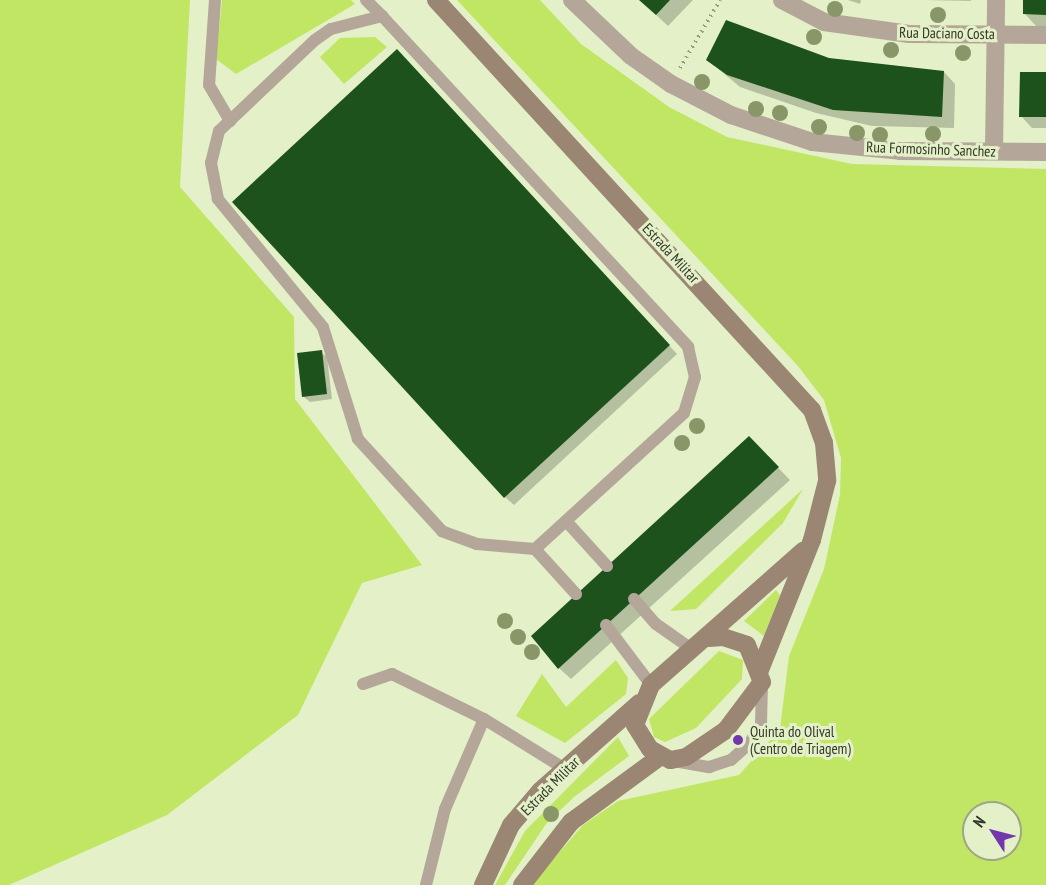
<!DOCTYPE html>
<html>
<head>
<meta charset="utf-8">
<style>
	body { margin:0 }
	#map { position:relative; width:1046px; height:885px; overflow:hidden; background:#e3f0c8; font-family:"PT Sans Narrow",sans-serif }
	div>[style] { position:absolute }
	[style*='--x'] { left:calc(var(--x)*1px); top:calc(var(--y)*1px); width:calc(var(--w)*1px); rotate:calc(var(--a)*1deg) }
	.green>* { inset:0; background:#c1e663 }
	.shadow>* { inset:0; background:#0003 }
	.building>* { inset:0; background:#1e521c }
	.path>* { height:4px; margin-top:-2px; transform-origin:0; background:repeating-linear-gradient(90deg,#929c7f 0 1.5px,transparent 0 6px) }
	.lane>* { height:12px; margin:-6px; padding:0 6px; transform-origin:6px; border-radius:6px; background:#b5a69a }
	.street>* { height:18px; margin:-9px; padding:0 9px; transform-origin:9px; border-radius:9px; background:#b5a69a }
	.secondary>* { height:18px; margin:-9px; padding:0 9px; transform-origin:9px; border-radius:9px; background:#9b8673 }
	.trees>* { width:16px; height:16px; margin:-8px; border-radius:50%; background:#899667 }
	.dots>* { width:16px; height:16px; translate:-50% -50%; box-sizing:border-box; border:3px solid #e3f0c8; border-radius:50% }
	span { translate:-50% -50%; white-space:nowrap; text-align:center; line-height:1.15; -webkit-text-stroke:6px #e3f0c8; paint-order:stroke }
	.street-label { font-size:15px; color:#323728 }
	.poi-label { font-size:15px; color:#323728 }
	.left { translate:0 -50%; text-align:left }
	.north { position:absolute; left:962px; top:801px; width:60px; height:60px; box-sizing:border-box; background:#e3f0c8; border:2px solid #9ca688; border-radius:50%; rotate:306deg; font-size:16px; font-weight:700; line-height:24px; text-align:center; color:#323728 }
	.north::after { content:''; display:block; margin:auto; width:21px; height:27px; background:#7237ad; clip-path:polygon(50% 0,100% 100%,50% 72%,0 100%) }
</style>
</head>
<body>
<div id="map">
	<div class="green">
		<div style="clip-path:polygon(0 0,190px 0,180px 187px,294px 317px,295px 399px,422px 565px,362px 583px,298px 715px,167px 815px,9px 885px,0 885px)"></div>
		<div style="clip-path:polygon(222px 0,351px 0,355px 4px,236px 74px,216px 59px)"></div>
		<div style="clip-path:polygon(evenodd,457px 0,540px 0,581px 44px,669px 107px,727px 137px,852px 164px,1046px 169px,1046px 885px,531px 885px,583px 825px,618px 801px,739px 775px,780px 729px,789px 656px,824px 569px,840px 495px,841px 458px,824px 400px,798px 366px,457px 0,974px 813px,1010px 813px,1010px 849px,974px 849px,974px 813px)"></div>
		<div style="clip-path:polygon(375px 37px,387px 47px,344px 84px,320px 57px,340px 38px)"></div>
		<div style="clip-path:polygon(803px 489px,783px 523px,696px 609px,670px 611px)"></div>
		<div style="clip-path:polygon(776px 590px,780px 595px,764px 636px,744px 621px)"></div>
		<div style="clip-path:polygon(719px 651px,743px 660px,742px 679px,696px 728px,665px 742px,654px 737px,649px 719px)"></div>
		<div style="clip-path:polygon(616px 660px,628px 678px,626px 694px,565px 743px,516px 716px,542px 674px,566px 707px)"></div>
		<div style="clip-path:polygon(618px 737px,629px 756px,574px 797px,546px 824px,505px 885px,495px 885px,525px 831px)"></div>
	</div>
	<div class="shadow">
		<div style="clip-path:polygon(640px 0,693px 0,668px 26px)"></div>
		<div style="clip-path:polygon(848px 0,861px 0,860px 4px)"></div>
		<div style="clip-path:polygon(923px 0,971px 0,971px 1px)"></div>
		<div style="clip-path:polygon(1025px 0,1046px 0,1046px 26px,1036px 26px,1025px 14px)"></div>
		<div style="clip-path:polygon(406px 59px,677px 354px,514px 505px,505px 497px)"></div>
		<div style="clip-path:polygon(708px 60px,829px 60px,944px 72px,955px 84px,954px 128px,872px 126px,816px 113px,740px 87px)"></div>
		<div style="clip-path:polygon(1046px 74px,1046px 128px,1032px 128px,1021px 116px)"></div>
		<div style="clip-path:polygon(321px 352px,327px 357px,332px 399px,310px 402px,304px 397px)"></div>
		<div style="clip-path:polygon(749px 438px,790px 480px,571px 679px,559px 668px)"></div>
	</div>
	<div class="building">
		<div style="clip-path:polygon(639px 0,670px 0,656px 15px)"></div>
		<div style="clip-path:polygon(1023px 0,1046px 0,1046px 15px,1023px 14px)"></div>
		<div style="clip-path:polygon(726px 20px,829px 58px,944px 71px,942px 117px,833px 110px,727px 75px,706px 60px)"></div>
		<div style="clip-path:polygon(397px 49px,670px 345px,504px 498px,232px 202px)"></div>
		<div style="clip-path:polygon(1020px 72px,1046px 72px,1046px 117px,1019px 117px)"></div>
		<div style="clip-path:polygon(322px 350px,327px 394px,302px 397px,297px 353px)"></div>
		<div style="clip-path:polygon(749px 436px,779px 467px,558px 669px,531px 636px)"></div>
	</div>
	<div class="path">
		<div style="--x:680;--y:68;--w:79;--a:-59.5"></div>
	</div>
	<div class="lane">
		<div style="--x:215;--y:0;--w:85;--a:94"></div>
		<div style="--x:209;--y:85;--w:42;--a:59.7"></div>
		<div style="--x:366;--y:0;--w:23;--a:45"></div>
		<div style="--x:382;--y:16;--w:451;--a:47.2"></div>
		<div style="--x:688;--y:347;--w:31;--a:77"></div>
		<div style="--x:695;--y:377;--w:38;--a:107"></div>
		<div style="--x:684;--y:413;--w:202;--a:137.6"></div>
		<div style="--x:535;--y:549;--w:58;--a:-175.1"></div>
		<div style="--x:477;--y:544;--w:37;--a:-160"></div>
		<div style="--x:442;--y:531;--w:125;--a:-132.4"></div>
		<div style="--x:358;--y:439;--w:117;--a:-107.4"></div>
		<div style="--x:323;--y:327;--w:166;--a:-129.4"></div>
		<div style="--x:218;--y:199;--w:37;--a:-101"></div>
		<div style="--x:211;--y:163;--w:33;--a:-76"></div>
		<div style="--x:219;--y:131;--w:132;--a:-43.5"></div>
		<div style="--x:315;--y:40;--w:19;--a:-35"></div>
		<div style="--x:331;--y:29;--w:53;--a:-14.3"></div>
		<div style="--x:566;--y:521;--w:61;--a:47.7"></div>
		<div style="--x:535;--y:549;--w:61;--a:47.7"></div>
		<div style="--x:634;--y:599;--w:33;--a:49"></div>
		<div style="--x:656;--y:624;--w:42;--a:35.2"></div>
		<div style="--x:606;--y:625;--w:75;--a:53.1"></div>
		<div style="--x:363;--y:684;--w:31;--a:-19"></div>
		<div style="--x:392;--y:674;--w:102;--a:26.1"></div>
		<div style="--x:674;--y:761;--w:36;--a:10"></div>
		<div style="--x:709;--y:767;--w:23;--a:-18"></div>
		<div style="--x:731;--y:760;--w:24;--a:-42"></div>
		<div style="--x:749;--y:744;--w:23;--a:-59"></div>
		<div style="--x:761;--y:724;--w:42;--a:-88.6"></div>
		<div style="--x:426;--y:885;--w:78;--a:-76"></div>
		<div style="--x:445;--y:809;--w:98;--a:-66.6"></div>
		<div style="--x:484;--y:719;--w:95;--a:31.7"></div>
	</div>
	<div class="street">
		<div style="--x:572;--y:0;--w:81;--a:43.5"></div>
		<div style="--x:631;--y:56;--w:49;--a:35"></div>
		<div style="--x:671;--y:84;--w:68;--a:27.3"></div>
		<div style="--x:731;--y:115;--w:85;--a:18.4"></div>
		<div style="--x:812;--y:142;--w:88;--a:5.8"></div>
		<div style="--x:900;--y:151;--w:146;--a:0.4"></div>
		<div style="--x:782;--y:0;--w:47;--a:27.6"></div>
		<div style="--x:824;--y:22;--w:86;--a:8"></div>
		<div style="--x:909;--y:34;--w:137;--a:0.4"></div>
		<div style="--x:994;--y:151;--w:151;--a:-89.2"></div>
	</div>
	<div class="secondary">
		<div style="--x:436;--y:0;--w:556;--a:47.48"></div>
		<div style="--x:812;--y:410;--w:35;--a:70"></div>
		<div style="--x:824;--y:443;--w:38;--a:85"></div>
		<div style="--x:827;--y:481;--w:61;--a:104.3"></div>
		<div style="--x:812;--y:540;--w:140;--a:111.8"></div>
		<div style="--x:709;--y:638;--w:14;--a:-4"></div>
		<div style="--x:723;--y:637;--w:25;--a:18"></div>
		<div style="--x:747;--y:645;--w:40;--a:68"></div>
		<div style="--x:762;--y:682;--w:60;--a:126.9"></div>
		<div style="--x:726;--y:730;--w:48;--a:146"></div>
		<div style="--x:686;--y:757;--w:16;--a:169"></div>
		<div style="--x:670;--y:760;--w:23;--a:-151"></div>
		<div style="--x:650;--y:749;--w:28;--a:-122"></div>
		<div style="--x:635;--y:725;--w:43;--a:-68.2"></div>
		<div style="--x:651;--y:685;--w:203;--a:-41.4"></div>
		<div style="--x:483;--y:885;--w:66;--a:-65"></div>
		<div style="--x:511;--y:825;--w:45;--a:-49.5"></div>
		<div style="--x:540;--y:791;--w:132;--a:-41.6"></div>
		<div style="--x:522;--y:885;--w:80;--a:-52.1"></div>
		<div style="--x:571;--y:822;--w:112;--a:-36.3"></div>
	</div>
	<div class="trees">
		<div style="left:835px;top:9px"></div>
		<div style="left:938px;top:15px"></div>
		<div style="left:814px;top:37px"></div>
		<div style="left:891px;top:50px"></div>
		<div style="left:963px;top:53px"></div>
		<div style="left:702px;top:82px"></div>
		<div style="left:756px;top:109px"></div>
		<div style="left:780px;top:113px"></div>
		<div style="left:819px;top:127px"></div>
		<div style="left:857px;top:133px"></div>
		<div style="left:933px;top:134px"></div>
		<div style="left:880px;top:135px"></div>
		<div style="left:697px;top:426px"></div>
		<div style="left:682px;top:443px"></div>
		<div style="left:505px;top:621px"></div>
		<div style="left:518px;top:637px"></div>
		<div style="left:532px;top:652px"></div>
		<div style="left:551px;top:814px"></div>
	</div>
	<div class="dots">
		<div style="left:738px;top:740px;background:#7237ad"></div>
	</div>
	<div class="street-label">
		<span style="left:947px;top:33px;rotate:1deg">Rua Daciano Costa</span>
		<span style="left:931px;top:149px;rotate:2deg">Rua Formosinho Sanchez</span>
		<span style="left:671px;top:253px;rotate:47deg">Estrada Militar</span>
		<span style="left:550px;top:786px;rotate:-45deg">Estrada Militar</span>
	</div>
	<div class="poi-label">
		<span class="left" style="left:750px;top:740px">Quinta do Olival<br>(Centro de Triagem)</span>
	</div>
	<div class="north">N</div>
</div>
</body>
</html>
